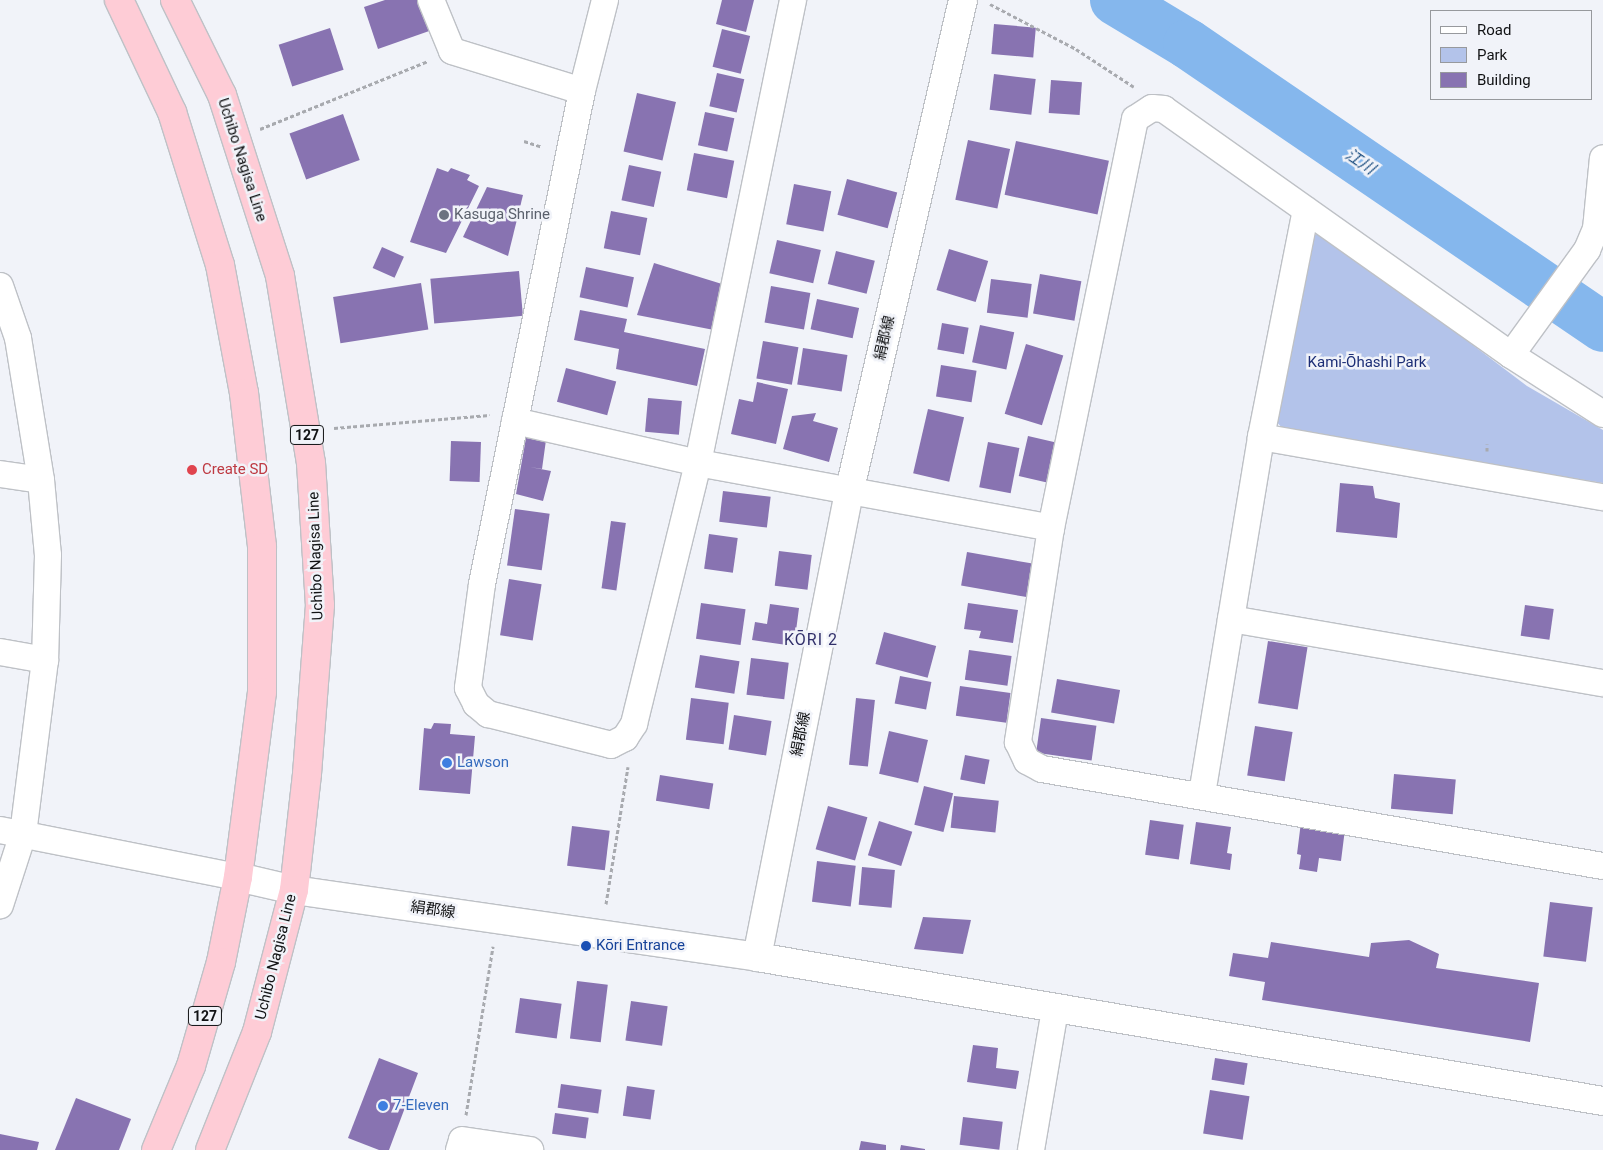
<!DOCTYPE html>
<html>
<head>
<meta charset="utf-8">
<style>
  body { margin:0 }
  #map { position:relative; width:1603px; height:1150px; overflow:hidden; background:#f1f3f9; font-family:Roboto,"Noto Sans JP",sans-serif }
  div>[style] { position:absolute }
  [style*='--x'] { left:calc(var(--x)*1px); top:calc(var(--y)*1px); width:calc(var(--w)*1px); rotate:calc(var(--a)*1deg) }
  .green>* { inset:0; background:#b3c3ea }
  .river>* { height:50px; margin:-25px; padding:0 25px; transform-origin:25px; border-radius:25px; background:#85b7ed }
  .building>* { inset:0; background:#8873b1; transform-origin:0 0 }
  .path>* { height:3px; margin-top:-1.5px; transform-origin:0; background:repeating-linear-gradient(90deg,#a8aaaf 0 4px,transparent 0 6.5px) }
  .roads { filter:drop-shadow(1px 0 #bec1c6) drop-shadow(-1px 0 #bec1c6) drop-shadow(0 1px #bec1c6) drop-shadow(0 -1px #bec1c6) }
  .minor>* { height:26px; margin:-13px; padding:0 13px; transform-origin:13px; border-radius:13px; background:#fff }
  .tertiary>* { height:28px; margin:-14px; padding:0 14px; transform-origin:14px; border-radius:14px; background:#fff }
  .secondary>* { height:28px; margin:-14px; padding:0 14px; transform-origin:14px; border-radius:14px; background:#fff }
  .trunk>* { height:28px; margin:-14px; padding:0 14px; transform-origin:14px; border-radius:14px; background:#feccd6 }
  .dots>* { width:14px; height:14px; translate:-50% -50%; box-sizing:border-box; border:2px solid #f1f3f9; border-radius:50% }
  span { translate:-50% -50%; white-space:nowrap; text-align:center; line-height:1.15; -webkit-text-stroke:5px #f1f3f9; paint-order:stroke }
  .shield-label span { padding:1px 4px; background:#f1f3f9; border:1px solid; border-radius:4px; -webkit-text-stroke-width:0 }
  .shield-label { font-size:14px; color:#111214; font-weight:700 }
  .street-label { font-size:15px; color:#111214 }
  .worship-label { font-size:15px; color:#5b616d }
  .left { translate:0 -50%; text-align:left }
  .park-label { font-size:15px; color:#1c2e76 }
  .health-label { font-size:15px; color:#be3a42 }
  .shop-label { font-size:15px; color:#366cbe }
  .transit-label { font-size:15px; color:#164399 }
  .water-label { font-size:16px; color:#1a4d80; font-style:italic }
  .neighbourhood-label { font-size:16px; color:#312f6a; letter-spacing:1px }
  .legend { position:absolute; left:1430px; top:10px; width:162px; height:90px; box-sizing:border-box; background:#f1f3f9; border:1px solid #97999d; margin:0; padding:6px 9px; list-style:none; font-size:15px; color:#111214 }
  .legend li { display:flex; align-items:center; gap:10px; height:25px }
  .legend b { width:25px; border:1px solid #97999d }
</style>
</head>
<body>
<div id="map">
  <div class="green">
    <i style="clip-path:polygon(1322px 231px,1527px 386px,1603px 430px,1603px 483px,1283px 429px,1275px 420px,1307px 240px)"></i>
  </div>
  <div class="river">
    <i style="--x:1115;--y:0;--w:85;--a:31.1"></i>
    <i style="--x:1188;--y:44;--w:502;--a:34.29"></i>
  </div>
  <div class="building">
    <i style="clip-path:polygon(385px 0,422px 0,432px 30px,378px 49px,364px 7px)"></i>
    <i style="clip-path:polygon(722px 0,754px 0,746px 32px,716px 24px)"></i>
    <i style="left:994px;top:24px;width:42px;height:30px;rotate:5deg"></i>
    <i style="left:330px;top:28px;width:44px;height:54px;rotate:72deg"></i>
    <i style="left:722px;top:29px;width:29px;height:39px;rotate:14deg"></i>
    <i style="left:717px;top:73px;width:28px;height:34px;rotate:13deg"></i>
    <i style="left:994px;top:74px;width:42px;height:36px;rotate:7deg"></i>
    <i style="left:1051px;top:80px;width:31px;height:33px;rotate:4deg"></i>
    <i style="left:637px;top:93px;width:40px;height:60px;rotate:13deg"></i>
    <i style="left:705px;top:112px;width:30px;height:34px;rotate:12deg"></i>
    <i style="left:343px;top:114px;width:49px;height:57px;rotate:70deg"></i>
    <i style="left:968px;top:140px;width:43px;height:61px;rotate:12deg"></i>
    <i style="left:1016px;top:141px;width:95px;height:55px;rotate:12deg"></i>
    <i style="left:694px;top:153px;width:41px;height:38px;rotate:11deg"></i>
    <i style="left:629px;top:165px;width:33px;height:36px;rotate:12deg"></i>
    <i style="clip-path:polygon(437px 168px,448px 172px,451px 168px,470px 175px,467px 180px,479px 186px,446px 253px,410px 242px)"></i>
    <i style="left:847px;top:179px;width:52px;height:37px;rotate:15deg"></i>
    <i style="left:794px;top:184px;width:38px;height:41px;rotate:11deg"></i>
    <i style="clip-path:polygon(487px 187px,523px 195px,508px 256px,463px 237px)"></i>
    <i style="left:611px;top:211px;width:37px;height:38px;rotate:11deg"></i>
    <i style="left:777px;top:240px;width:45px;height:34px;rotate:13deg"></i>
    <i style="left:382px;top:247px;width:24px;height:23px;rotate:24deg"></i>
    <i style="left:949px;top:249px;width:41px;height:43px;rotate:17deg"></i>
    <i style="left:836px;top:251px;width:40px;height:34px;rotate:14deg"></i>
    <i style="clip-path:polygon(654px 263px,722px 284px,714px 330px,637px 315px)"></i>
    <i style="left:586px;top:267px;width:49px;height:31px;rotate:12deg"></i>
    <i style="left:519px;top:271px;width:45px;height:89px;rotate:85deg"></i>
    <i style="left:1040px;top:274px;width:42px;height:40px;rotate:10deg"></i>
    <i style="left:991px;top:279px;width:41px;height:34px;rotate:7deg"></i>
    <i style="left:421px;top:283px;width:47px;height:89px;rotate:81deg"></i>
    <i style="left:771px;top:286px;width:40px;height:37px;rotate:10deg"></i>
    <i style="left:817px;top:299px;width:43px;height:31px;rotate:12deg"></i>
    <i style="clip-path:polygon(580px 310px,627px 319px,624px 332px,705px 349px,697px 386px,616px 369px,619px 349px,574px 340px)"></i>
    <i style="left:942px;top:323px;width:27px;height:27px;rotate:10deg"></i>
    <i style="left:980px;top:325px;width:35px;height:38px;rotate:12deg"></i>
    <i style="left:763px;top:341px;width:36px;height:38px;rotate:10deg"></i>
    <i style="left:1026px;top:344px;width:39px;height:73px;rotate:17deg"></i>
    <i style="left:803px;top:348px;width:45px;height:37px;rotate:9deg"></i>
    <i style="left:941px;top:365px;width:36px;height:32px;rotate:9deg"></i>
    <i style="left:566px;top:368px;width:52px;height:35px;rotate:15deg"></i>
    <i style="clip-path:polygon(757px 382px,788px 389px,776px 444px,731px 434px,739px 399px,753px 402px)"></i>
    <i style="left:648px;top:398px;width:34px;height:34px;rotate:5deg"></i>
    <i style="left:928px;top:409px;width:37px;height:66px;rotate:13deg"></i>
    <i style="clip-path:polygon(816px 413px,813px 421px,838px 428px,829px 462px,783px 449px,792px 416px)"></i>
    <i style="left:1028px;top:436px;width:31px;height:41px;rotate:13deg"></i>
    <i style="clip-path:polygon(526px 438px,546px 440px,542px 469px,530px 467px,551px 471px,543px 501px,516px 494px)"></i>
    <i style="left:451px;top:441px;width:30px;height:40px;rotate:2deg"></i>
    <i style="left:988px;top:442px;width:32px;height:46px;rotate:11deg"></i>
    <i style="clip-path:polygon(1340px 483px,1373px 486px,1375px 498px,1400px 503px,1397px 538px,1336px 532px)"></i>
    <i style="left:723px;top:491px;width:48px;height:31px;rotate:7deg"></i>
    <i style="left:515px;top:509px;width:35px;height:57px;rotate:8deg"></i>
    <i style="left:611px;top:521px;width:15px;height:68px;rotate:8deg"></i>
    <i style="left:709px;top:534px;width:29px;height:35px;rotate:8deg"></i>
    <i style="left:779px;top:551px;width:33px;height:35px;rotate:7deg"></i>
    <i style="left:967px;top:552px;width:68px;height:34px;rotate:10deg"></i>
    <i style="left:509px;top:579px;width:33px;height:57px;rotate:9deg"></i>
    <i style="left:701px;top:603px;width:45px;height:36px;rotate:8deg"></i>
    <i style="clip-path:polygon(968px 603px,1018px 610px,1013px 643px,979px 638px,981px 631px,964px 629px)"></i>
    <i style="clip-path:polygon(770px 604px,799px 608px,794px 646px,752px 640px,755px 622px,767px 624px)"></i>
    <i style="left:1525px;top:605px;width:29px;height:31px;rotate:8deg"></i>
    <i style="left:884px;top:632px;width:54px;height:33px;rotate:15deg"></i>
    <i style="left:1268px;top:641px;width:40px;height:63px;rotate:9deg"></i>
    <i style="left:969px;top:650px;width:43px;height:30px;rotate:8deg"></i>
    <i style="left:700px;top:655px;width:40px;height:33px;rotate:9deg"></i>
    <i style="left:751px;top:658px;width:38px;height:37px;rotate:7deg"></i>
    <i style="left:900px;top:676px;width:32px;height:28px;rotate:11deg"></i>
    <i style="left:1057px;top:679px;width:64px;height:34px;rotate:10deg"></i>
    <i style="left:960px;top:686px;width:51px;height:30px;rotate:8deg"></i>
    <i style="left:691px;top:698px;width:38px;height:42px;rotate:7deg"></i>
    <i style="left:856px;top:698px;width:19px;height:67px;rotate:6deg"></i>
    <i style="left:734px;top:715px;width:38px;height:35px;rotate:9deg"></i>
    <i style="left:1041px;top:718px;width:56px;height:35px;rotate:8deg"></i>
    <i style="clip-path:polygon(434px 723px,451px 724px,450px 734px,475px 736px,470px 794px,419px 790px,424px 728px,431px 729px)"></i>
    <i style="left:1255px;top:726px;width:38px;height:50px;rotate:9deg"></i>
    <i style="left:889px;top:731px;width:40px;height:44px;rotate:13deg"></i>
    <i style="left:965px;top:755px;width:25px;height:25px;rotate:11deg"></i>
    <i style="left:1394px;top:774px;width:62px;height:35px;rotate:5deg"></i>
    <i style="left:660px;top:775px;width:54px;height:26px;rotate:9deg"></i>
    <i style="left:924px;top:786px;width:30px;height:40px;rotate:14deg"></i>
    <i style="left:954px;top:796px;width:45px;height:32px;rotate:6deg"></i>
    <i style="left:828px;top:806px;width:41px;height:45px;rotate:16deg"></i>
    <i style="left:1150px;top:820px;width:34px;height:35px;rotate:8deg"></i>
    <i style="left:879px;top:821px;width:35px;height:36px;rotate:18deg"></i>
    <i style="clip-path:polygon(1196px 822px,1231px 827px,1227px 853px,1232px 854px,1230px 870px,1190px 864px)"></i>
    <i style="clip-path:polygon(1301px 822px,1345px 829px,1341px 861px,1319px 858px,1317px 872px,1299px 869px,1301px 855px,1297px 854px)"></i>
    <i style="left:572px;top:826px;width:38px;height:40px;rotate:7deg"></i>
    <i style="left:817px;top:861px;width:39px;height:41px;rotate:7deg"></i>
    <i style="left:862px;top:867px;width:33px;height:38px;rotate:5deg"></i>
    <i style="left:1550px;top:902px;width:43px;height:55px;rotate:7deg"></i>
    <i style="clip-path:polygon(923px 917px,971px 920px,963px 954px,914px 949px)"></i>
    <i style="clip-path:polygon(1409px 940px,1439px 954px,1436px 968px,1539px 983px,1530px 1042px,1262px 1000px,1265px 982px,1229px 976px,1233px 953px,1268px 958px,1271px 942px,1369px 957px,1371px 943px)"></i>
    <i style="left:577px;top:981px;width:31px;height:58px;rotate:7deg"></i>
    <i style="left:520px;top:998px;width:42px;height:35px;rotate:8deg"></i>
    <i style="left:631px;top:1001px;width:37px;height:40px;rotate:8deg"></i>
    <i style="clip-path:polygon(973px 1045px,998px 1048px,996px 1068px,1019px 1071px,1016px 1089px,967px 1082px)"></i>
    <i style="clip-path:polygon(379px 1058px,418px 1073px,389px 1150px,379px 1150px,348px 1138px)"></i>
    <i style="left:1215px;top:1058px;width:33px;height:22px;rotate:9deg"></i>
    <i style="left:561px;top:1084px;width:41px;height:24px;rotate:8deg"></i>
    <i style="left:627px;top:1086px;width:28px;height:30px;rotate:8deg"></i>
    <i style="left:1210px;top:1090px;width:40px;height:44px;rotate:9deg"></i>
    <i style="clip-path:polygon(76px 1098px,131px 1119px,119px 1150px,55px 1150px)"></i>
    <i style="left:555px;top:1113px;width:34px;height:21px;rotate:8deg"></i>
    <i style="left:963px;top:1117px;width:40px;height:28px;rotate:7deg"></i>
    <i style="clip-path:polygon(0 1134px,39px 1142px,37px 1150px,0 1150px)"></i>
    <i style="clip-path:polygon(861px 1141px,886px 1145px,886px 1150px,859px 1150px)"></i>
    <i style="clip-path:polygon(901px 1145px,925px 1149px,925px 1150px,900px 1150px)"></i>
  </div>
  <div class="path">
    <i style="--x:990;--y:4;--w:97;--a:27.6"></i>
    <i style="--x:1076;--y:49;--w:69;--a:33.2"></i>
    <i style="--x:260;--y:129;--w:181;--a:-22"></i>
    <i style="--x:524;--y:141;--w:19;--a:18"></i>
    <i style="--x:334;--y:428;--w:156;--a:-4.8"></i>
    <i style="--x:1487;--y:451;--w:7;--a:-90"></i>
    <i style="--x:606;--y:904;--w:139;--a:-80.9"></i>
    <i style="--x:466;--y:1115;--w:171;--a:-80.9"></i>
  </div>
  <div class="roads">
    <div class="minor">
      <i style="--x:431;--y:0;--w:55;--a:67.6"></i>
      <i style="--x:452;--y:51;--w:136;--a:17.1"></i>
      <i style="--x:605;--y:0;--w:94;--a:104.2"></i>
      <i style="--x:582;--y:91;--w:503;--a:101.47"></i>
      <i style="--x:482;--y:584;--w:105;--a:97.7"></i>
      <i style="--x:468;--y:688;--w:18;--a:63"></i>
      <i style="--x:476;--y:704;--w:16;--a:40"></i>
      <i style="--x:488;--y:714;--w:127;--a:14.1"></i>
      <i style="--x:611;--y:745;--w:16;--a:-27"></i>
      <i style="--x:625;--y:738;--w:17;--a:-57"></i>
      <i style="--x:634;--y:724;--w:269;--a:-76.2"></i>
      <i style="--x:698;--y:463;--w:473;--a:-78.4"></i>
      <i style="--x:0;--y:286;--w:55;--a:70.9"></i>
      <i style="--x:18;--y:338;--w:144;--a:80.8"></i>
      <i style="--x:41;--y:480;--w:75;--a:84.7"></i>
      <i style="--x:48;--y:555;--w:105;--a:91.6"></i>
      <i style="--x:45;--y:660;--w:175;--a:97.2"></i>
      <i style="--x:23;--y:834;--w:75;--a:107.9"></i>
      <i style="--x:1511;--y:355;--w:130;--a:-54.1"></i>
      <i style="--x:1587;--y:250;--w:23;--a:-67"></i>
      <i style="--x:1596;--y:229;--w:71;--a:-84.4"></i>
      <i style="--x:1603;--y:414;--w:109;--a:-147.3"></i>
      <i style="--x:1511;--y:355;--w:425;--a:-144.7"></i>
      <i style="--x:1164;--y:109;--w:12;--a:-175"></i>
      <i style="--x:1152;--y:108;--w:20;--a:147"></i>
      <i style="--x:1135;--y:119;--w:418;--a:101.6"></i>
      <i style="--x:1051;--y:528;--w:217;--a:98.8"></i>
      <i style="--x:1018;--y:742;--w:21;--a:65"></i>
      <i style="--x:1027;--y:761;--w:17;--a:28"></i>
      <i style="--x:1042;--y:769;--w:569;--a:9.81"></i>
      <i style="--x:515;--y:421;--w:188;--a:12.9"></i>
      <i style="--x:698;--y:463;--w:359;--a:10.4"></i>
      <i style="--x:1261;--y:437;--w:347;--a:10"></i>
      <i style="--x:0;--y:474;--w:41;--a:8.3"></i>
      <i style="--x:1231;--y:619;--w:377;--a:9.8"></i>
      <i style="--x:0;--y:652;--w:46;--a:10.1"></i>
      <i style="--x:1202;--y:794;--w:362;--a:-80.6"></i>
      <i style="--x:1261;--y:437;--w:231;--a:-78.8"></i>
      <i style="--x:0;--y:830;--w:243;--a:11.2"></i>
      <i style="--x:459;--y:1150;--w:10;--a:-73"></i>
      <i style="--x:462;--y:1140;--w:69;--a:8.4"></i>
      <i style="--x:1031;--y:1150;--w:143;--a:-80.3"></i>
    </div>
    <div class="tertiary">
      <i style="--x:757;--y:957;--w:858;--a:9.66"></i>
    </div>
    <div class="secondary">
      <i style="--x:238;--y:877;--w:57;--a:13.1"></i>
      <i style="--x:294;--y:890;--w:468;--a:8.2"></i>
      <i style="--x:757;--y:957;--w:473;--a:-78.8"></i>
      <i style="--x:849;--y:493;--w:506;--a:-76.98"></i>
    </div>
    <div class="trunk">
      <i style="--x:119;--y:0;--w:124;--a:64.7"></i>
      <i style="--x:172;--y:112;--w:160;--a:72.6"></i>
      <i style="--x:220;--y:265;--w:130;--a:79.4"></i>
      <i style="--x:244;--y:393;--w:155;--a:83.3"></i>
      <i style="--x:262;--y:547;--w:145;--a:90"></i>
      <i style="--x:262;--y:692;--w:187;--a:97.4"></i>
      <i style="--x:238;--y:877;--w:87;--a:101.3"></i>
      <i style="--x:221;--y:962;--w:108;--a:106.1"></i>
      <i style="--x:191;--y:1066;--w:91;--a:112.6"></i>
      <i style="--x:175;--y:0;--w:106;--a:63.7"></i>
      <i style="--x:222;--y:95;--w:190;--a:72.2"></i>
      <i style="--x:280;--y:276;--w:190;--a:80.6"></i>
      <i style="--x:311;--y:463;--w:142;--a:86.4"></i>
      <i style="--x:320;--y:605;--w:169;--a:94.4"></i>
      <i style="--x:307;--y:774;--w:117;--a:96.4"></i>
      <i style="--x:294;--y:890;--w:147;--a:104.6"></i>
      <i style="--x:257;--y:1032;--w:127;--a:111.7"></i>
    </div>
  </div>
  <div class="dots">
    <i style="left:444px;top:215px;background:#6b7280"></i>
    <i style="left:192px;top:470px;background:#e0444e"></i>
    <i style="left:447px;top:763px;background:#3f7fe0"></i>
    <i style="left:586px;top:946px;background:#1a4fb4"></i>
    <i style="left:383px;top:1106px;background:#3f7fe0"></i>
  </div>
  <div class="shield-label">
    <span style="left:307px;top:435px">127</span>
    <span style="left:205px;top:1016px">127</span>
  </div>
  <div class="street-label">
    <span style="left:242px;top:160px;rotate:72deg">Uchibo Nagisa Line</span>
    <span style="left:885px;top:338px;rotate:-77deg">絹郡線</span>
    <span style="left:316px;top:556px;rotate:-92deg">Uchibo Nagisa Line</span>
    <span style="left:801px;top:734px;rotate:-79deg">絹郡線</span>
    <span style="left:433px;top:910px;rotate:8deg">絹郡線</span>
    <span style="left:276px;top:957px;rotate:-76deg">Uchibo Nagisa Line</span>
  </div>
  <div class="worship-label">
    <span class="left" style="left:454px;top:215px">Kasuga Shrine</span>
  </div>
  <div class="park-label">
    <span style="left:1367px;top:363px">Kami-Ōhashi Park</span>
  </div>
  <div class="health-label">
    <span class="left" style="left:202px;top:470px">Create SD</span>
  </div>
  <div class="shop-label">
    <span class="left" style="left:457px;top:763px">Lawson</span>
    <span class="left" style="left:393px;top:1106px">7-Eleven</span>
  </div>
  <div class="transit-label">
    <span class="left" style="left:596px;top:946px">Kōri Entrance</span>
  </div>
  <div class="water-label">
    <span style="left:1360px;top:162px;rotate:34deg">江川</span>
  </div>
  <div class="neighbourhood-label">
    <span style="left:811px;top:640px">KŌRI 2</span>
  </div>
  <ul class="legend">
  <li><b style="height:6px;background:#fff"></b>Road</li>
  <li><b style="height:14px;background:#b3c3ea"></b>Park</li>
  <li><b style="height:14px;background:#8873b1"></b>Building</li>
  </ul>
</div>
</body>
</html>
